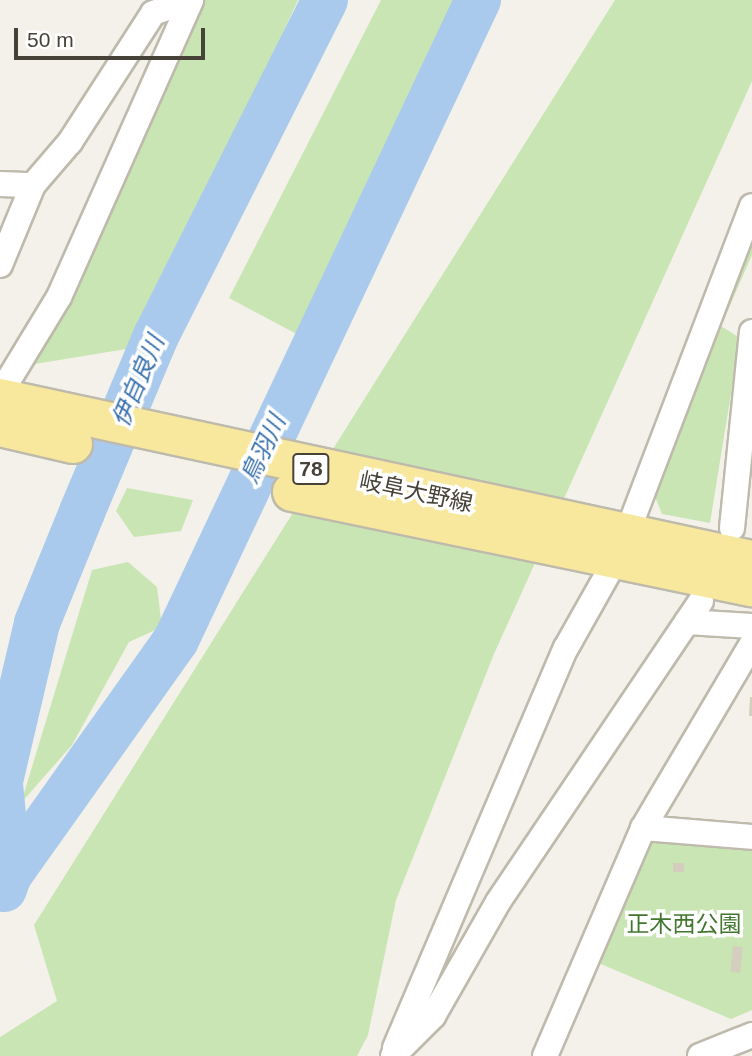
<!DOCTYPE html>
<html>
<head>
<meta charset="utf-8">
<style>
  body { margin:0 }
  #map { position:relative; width:752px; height:1056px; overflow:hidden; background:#f3f1e9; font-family:Arial,"Noto Sans JP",sans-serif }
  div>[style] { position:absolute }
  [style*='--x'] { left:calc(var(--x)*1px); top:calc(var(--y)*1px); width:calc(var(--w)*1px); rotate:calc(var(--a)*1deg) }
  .green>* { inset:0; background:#cae5b4 }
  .river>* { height:46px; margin:-23px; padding:0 23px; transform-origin:23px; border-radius:23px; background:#a9caec }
  .building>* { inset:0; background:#d4cebf; transform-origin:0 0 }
  .roads { filter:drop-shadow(2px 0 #bebaac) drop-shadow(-2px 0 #bebaac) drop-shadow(0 2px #bebaac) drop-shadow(0 -2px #bebaac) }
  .street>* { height:24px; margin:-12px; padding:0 12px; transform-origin:12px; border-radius:12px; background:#fff }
  .primary>* { height:38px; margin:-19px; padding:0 19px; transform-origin:19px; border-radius:19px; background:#f8e89d }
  span { translate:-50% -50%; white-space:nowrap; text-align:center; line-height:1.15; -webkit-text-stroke:7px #fff; paint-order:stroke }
  .shield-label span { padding:2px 5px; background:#fff; border:2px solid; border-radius:5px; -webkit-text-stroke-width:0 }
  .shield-label { font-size:21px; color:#474238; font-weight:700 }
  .street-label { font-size:23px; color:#474238 }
  .park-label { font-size:23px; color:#42762e }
  .water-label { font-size:24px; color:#376fad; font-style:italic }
  .scale { position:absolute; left:14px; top:28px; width:191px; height:32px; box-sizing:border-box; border:4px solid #474238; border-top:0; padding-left:9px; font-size:21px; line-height:24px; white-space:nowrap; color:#474238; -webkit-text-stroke:5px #fff; paint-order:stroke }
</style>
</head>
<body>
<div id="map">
  <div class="green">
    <i style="clip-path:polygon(202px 0,298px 0,138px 347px,29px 365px)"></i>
    <i style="clip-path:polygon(381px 0,487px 0,306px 339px,229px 298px)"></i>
    <i style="clip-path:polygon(615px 0,752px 0,752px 81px,494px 654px,396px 900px,368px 1035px,357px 1056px,0 1056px,0 1037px,57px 1001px,34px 925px)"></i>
    <i style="clip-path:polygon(752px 211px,752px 255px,721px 326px,740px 338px,710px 523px,662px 514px,654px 494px)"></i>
    <i style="clip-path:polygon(127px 488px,193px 500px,181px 531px,134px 537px,116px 511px)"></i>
    <i style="clip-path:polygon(128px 562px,157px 587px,162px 627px,129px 642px,72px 745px,21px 803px,92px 570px)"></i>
    <i style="clip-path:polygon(650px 842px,752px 850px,752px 1010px,731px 1019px,596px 962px)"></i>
  </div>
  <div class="river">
    <i style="--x:0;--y:781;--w:162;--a:-76.8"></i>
    <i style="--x:37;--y:623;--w:120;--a:-67.9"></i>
    <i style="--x:82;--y:512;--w:191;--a:-67.2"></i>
    <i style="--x:156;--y:336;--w:376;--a:-63.3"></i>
    <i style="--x:0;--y:784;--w:91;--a:84.4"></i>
    <i style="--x:9;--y:875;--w:15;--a:110"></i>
    <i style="--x:9;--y:875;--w:288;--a:-54.6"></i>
    <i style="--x:176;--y:640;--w:708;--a:-64.74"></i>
  </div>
  <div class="building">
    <i style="clip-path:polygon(750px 697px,752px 697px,752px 716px,749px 716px)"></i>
    <i style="left:673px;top:863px;width:11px;height:9px"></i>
    <i style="left:733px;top:946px;width:10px;height:26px;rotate:6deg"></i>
  </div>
  <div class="roads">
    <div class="street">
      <i style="--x:0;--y:184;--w:33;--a:2"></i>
      <i style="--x:33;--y:185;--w:57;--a:-49.3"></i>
      <i style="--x:70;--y:142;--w:153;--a:-57.2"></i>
      <i style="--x:153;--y:13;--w:40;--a:-18.9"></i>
      <i style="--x:0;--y:265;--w:87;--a:-67.6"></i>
      <i style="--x:0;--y:394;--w:114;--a:-58.7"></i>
      <i style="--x:59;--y:297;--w:325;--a:-66"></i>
      <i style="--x:732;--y:528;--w:197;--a:-84.2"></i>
      <i style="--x:626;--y:536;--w:353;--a:-69.1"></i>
      <i style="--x:687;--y:622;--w:65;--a:3.5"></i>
      <i style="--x:643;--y:828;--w:109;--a:4.7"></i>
      <i style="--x:395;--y:1048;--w:435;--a:-66.9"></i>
      <i style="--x:566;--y:648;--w:100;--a:-60.6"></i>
      <i style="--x:393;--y:1056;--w:57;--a:-45"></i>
      <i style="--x:433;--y:1016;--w:131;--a:-60.3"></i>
      <i style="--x:498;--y:902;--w:363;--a:-56"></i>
      <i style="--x:545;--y:1056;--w:248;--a:-66.7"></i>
      <i style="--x:643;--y:828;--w:214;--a:-59.4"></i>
      <i style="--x:700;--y:1056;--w:56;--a:-22"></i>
    </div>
    <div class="primary">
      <i style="--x:0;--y:398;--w:769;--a:12.16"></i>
      <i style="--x:0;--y:427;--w:75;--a:13.1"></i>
      <i style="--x:292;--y:492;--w:470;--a:11.7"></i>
    </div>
  </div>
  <div class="shield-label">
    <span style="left:311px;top:469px">78</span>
  </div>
  <div class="street-label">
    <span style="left:416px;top:492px;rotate:12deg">岐阜大野線</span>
  </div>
  <div class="park-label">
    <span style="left:684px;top:924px">正木西公園</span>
  </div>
  <div class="water-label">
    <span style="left:138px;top:381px;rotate:-67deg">伊自良川</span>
    <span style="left:263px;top:449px;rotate:-65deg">鳥羽川</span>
  </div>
  <div class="scale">50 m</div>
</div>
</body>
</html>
